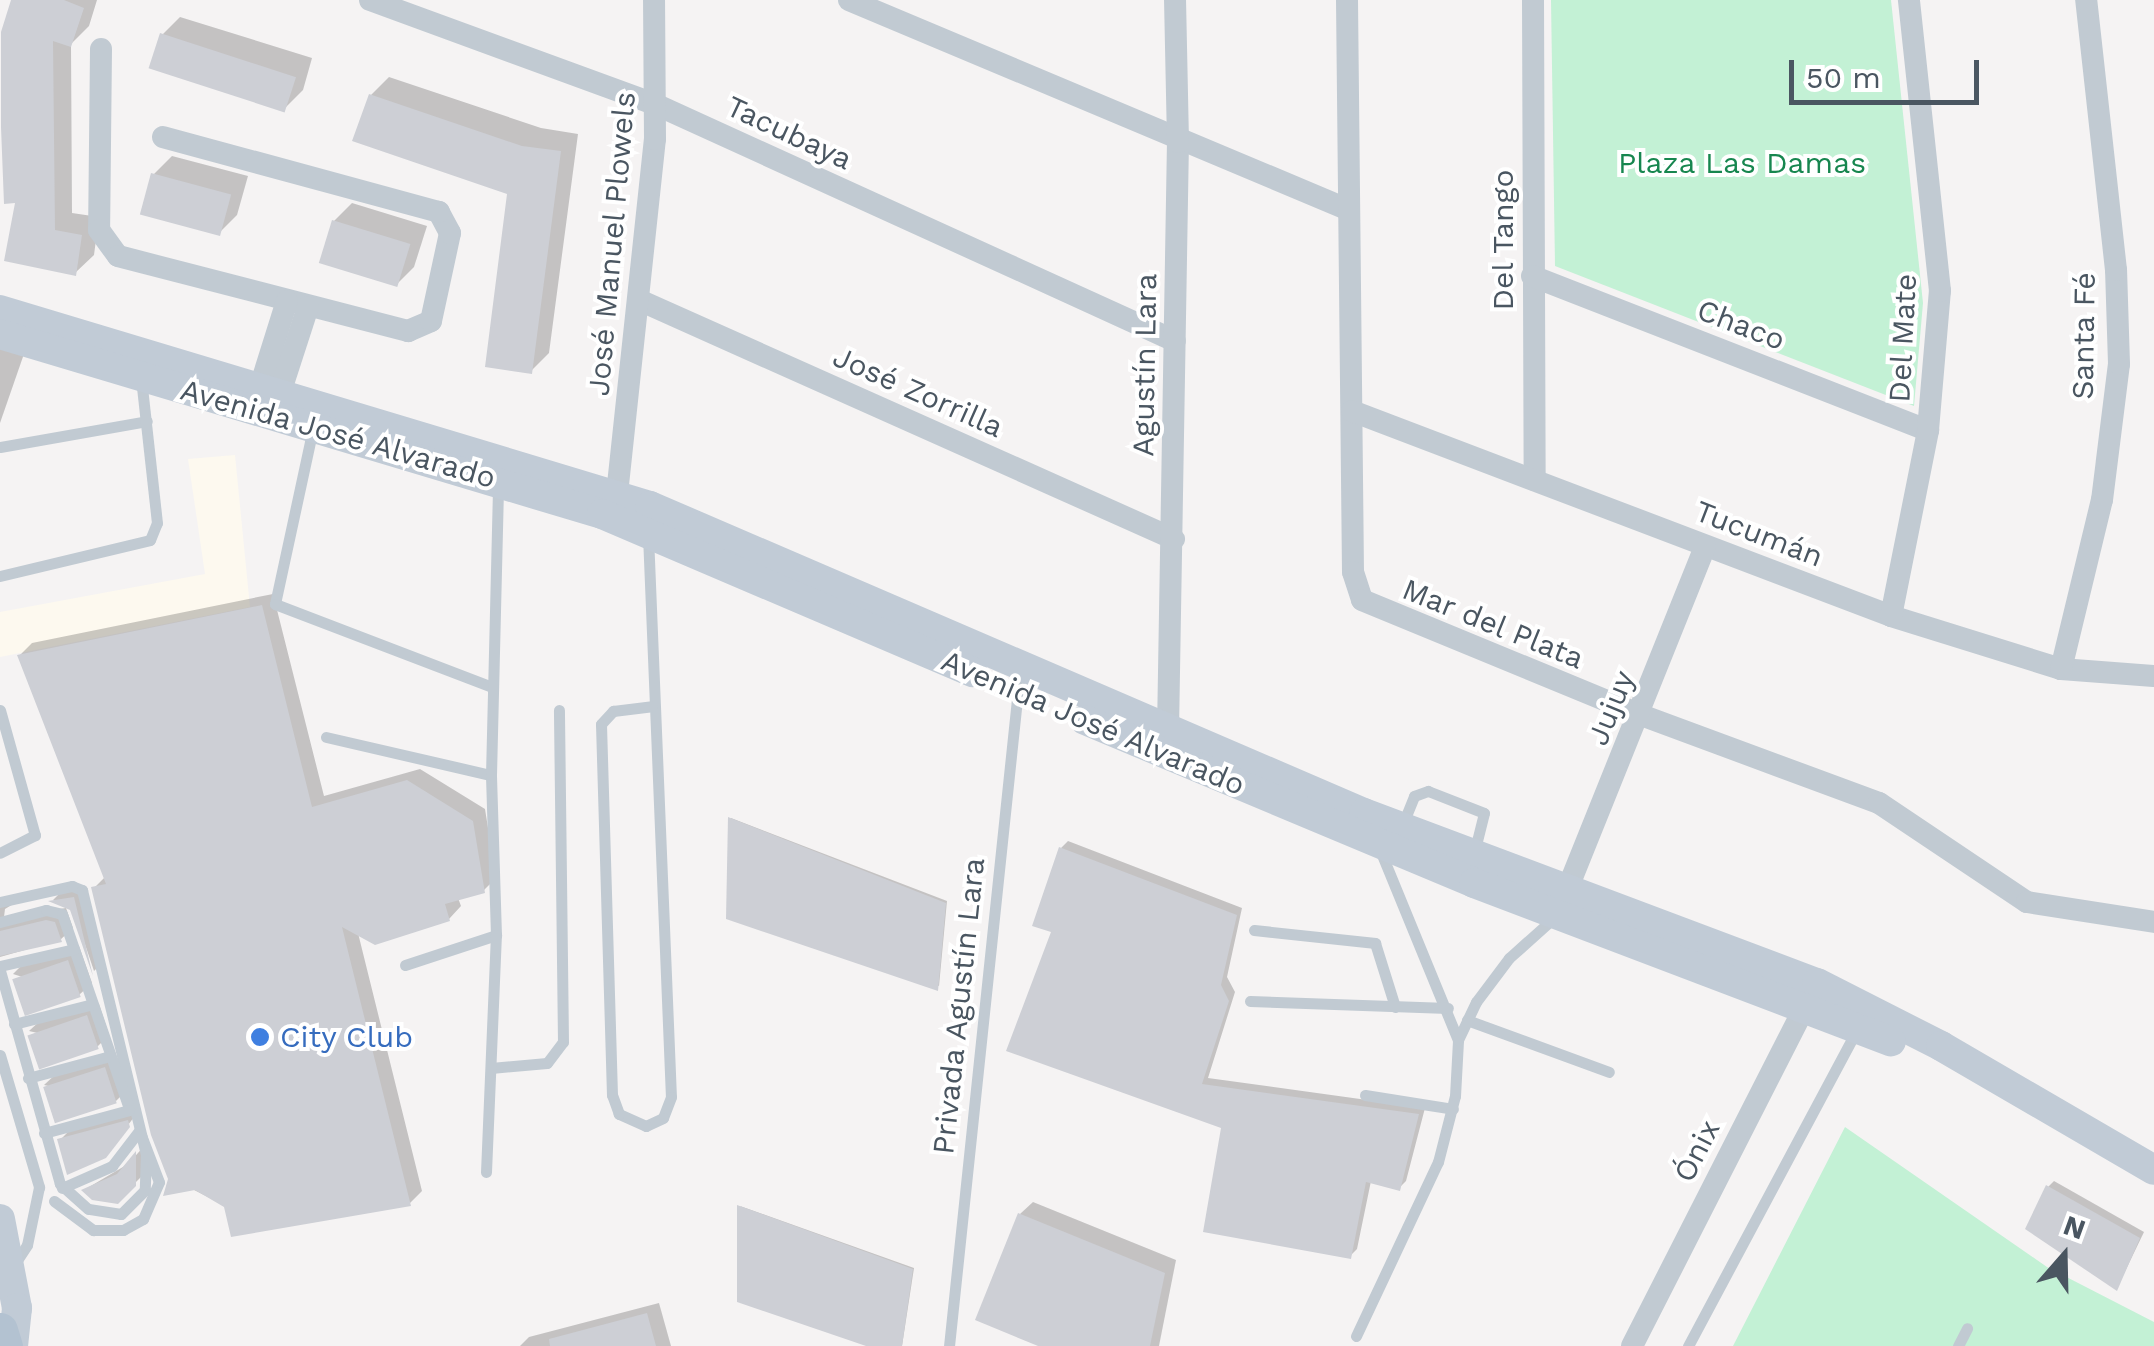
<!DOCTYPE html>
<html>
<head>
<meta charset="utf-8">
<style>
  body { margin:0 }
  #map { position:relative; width:2154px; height:1346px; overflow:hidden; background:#f5f3f3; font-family:"Work Sans",sans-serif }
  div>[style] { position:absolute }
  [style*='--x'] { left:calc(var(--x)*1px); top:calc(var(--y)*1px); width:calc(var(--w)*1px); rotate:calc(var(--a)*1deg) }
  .commercial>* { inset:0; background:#fdf9ef }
  .green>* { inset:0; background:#c3f1d5 }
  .shadow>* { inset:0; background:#0003 }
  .building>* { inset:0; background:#cdcfd5; transform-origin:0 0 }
  .lane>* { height:11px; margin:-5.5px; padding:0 5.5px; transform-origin:5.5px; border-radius:5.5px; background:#c1cad2 }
  .street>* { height:22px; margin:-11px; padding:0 11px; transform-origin:11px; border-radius:11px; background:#c1cad2 }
  .secondary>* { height:30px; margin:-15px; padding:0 15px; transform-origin:15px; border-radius:15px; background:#c1cbd6 }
  .primary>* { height:35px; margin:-17.5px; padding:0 17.5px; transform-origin:17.5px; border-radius:17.5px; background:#b3c2d1 }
  .lane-bridge>* { height:11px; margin:-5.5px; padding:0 5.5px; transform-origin:5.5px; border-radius:5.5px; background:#c1cad2 }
  .dots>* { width:28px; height:28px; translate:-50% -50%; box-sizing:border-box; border:5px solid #fff; border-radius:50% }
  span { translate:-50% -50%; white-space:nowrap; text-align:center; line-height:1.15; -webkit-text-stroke:8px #fff; paint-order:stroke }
  .street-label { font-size:30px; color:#4a5661 }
  .park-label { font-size:30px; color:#17864f }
  .shop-label { font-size:30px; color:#366cbe }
  .left { translate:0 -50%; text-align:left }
  .north { position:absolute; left:2014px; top:1206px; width:100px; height:100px; -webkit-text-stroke:8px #fff; paint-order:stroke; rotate:20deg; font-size:28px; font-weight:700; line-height:40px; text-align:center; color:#4a5661 }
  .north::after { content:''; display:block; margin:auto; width:35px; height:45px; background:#4a5661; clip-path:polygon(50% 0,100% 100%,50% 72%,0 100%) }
  .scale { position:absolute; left:1789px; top:60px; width:190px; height:45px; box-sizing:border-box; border:5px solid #4a5661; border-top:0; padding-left:12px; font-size:30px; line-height:35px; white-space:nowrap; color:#4a5661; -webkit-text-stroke:8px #fff; paint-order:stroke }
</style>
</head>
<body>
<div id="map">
  <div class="commercial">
    <i style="clip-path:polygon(235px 455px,250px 607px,0 657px,0 612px,205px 574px,188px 459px)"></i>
  </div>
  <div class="green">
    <i style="clip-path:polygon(1551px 0,1891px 0,1923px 303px,1914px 406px,1555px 266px)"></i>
    <i style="clip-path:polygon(1845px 1127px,2047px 1267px,2154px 1322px,2154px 1346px,1733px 1346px)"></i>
  </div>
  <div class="shadow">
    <i style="clip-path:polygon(14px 0,97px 0,89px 26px,71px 44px,72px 213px,99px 217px,94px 255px,75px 273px,18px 201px)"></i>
    <i style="clip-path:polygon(180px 17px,312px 58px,303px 90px,285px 108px,162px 35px)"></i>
    <i style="clip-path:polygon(389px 77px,541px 128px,578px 134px,549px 353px,531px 371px,510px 193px,371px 95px)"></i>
    <i style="clip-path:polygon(172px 156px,248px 176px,237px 215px,219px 233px,154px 174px)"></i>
    <i style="clip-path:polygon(352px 203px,427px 226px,414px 267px,396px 285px,334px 221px)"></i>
    <i style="clip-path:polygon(0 343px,25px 351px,0 423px)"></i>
    <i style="clip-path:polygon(273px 594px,324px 796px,420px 769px,485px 809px,496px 878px,484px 890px,458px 898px,461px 906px,449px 919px,358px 933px,422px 1191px,410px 1203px,226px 1206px,170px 1178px,94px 888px,106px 876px,20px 655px,32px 643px)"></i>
    <i style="clip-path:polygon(731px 818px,947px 901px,939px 986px,728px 917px)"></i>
    <i style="clip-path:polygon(1068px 841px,1242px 908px,1227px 977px,1235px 992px,1208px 1078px,1425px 1108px,1406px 1181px,1399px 1188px,1371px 1181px,1357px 1249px,1350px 1256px,1224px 1126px,1054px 930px,1061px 848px)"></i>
    <i style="clip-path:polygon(86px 886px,104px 961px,94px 971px,73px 909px,53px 900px,63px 890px)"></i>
    <i style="clip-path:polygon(25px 897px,5px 909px,4px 917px,66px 908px,73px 928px,60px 940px,0 957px,0 901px)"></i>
    <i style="clip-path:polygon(80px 949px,92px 983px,79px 995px,13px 974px,25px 962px)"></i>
    <i style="clip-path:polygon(99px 1004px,109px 1035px,97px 1047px,29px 1031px,42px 1019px)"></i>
    <i style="clip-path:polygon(117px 1056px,128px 1089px,116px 1101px,44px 1085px,57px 1073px)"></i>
    <i style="clip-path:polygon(140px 1109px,105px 1156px,60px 1140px,72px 1128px)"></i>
    <i style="clip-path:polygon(147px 1143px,147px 1171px,117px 1201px,84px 1190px,128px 1164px)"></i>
    <i style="clip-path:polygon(2054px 1181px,2144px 1232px,2117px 1288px,2048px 1187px)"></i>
    <i style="clip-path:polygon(1033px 1202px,1176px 1260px,1159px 1346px,1044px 1346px,1020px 1214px)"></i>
    <i style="clip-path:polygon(740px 1206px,914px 1268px,902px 1346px,874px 1346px)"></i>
    <i style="clip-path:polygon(659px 1303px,671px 1346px,520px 1346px,529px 1337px)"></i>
  </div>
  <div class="building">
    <i style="clip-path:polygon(11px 0,64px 0,84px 8px,71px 47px,53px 41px,55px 230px,82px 235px,76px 276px,4px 261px,15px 203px,4px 204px,1px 127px,1px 32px)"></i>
    <i style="left:160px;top:33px;width:143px;height:37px;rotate:18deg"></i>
    <i style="clip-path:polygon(369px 94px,522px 146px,561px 151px,532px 374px,485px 367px,507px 194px,352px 141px)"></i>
    <i style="left:151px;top:173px;width:83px;height:43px;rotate:15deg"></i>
    <i style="left:332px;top:220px;width:82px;height:45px;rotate:17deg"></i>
    <i style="clip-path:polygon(262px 605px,312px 807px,407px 780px,473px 821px,485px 893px,445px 904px,450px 921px,375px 945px,342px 927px,411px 1206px,231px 1237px,224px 1207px,195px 1190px,163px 1196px,168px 1179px,151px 1135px,91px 887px,106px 884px,17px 655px)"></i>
    <i style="clip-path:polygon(728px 817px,946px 903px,938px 991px,726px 919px)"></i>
    <i style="clip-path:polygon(1059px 847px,1237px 915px,1221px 985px,1229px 1001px,1202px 1084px,1419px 1114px,1400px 1191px,1366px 1182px,1351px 1259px,1203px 1232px,1221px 1128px,1006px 1051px,1051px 932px,1032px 926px)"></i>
    <i style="clip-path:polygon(74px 897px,93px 976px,70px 910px,48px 901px)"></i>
    <i style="clip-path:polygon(46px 920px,55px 922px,62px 942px,0 956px,0 931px)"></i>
    <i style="left:68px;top:960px;width:39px;height:59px;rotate:71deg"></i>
    <i style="left:87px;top:1015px;width:36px;height:63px;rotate:71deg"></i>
    <i style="left:105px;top:1067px;width:38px;height:65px;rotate:72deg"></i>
    <i style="clip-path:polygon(128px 1120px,130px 1127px,106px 1158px,67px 1175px,57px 1139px)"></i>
    <i style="clip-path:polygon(136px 1151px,136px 1186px,118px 1204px,92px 1200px,81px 1190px,117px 1174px)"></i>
    <i style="clip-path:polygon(2046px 1185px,2140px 1238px,2117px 1291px,2025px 1229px)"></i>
    <i style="clip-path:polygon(737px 1205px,913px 1269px,902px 1346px,866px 1346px,737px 1302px)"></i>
    <i style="clip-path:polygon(1018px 1213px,1165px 1273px,1150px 1346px,1038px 1346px,975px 1320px)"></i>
    <i style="clip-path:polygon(647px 1313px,656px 1346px,550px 1346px,549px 1339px)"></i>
  </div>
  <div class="lane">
    <i style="--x:313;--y:428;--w:180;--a:102.2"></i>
    <i style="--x:275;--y:604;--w:232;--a:20.9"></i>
    <i style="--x:0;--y:447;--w:149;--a:-10"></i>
    <i style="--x:648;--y:535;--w:562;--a:87.66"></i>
    <i style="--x:671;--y:1097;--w:22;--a:111"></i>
    <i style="--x:663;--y:1118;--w:19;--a:155"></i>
    <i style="--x:646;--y:1126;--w:30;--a:-156"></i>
    <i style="--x:619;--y:1114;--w:20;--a:-110"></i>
    <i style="--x:612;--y:1095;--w:371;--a:-91.7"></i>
    <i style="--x:601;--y:724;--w:18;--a:-47"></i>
    <i style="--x:613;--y:711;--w:39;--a:-7"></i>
    <i style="--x:0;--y:576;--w:154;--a:-13.5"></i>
    <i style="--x:150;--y:540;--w:18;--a:-68"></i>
    <i style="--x:157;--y:523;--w:147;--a:-96.3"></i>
    <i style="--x:0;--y:710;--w:130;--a:74.4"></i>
    <i style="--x:35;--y:835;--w:39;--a:153"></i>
    <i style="--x:326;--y:737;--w:169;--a:13"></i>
    <i style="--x:1402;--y:826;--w:32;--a:-68"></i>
    <i style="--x:1414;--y:796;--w:15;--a:-20"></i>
    <i style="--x:1428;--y:791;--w:60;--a:21.4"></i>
    <i style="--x:1484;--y:813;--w:41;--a:104"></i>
    <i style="--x:1380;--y:850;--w:205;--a:67.7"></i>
    <i style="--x:0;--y:902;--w:74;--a:-12.5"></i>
    <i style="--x:72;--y:886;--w:11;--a:22"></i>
    <i style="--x:82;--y:890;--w:272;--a:76.4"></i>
    <i style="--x:146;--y:1154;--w:36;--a:92"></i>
    <i style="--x:145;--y:1190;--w:34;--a:135"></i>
    <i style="--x:121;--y:1214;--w:33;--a:-171"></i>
    <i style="--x:88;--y:1209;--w:38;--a:-138"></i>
    <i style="--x:60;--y:1184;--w:221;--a:-105.7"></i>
    <i style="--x:0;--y:922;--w:48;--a:-14.6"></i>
    <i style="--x:46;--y:910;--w:16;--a:14"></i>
    <i style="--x:62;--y:914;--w:206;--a:71"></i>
    <i style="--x:1254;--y:930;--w:122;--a:6.1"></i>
    <i style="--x:1375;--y:943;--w:67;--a:72.6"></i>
    <i style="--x:405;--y:965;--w:96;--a:-18.2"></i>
    <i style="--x:496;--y:935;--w:160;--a:-91.8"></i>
    <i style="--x:491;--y:775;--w:289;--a:-88.6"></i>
    <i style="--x:0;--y:966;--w:76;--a:-12.9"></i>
    <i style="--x:1250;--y:1001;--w:198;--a:2"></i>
    <i style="--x:1467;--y:1020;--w:151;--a:20.1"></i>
    <i style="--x:14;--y:1024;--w:81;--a:-14.2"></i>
    <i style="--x:0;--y:1055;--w:138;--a:73.5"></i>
    <i style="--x:39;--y:1187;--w:59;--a:101.7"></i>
    <i style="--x:27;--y:1245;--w:24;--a:123"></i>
    <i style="--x:491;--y:1068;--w:56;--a:-5.1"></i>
    <i style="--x:547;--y:1063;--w:26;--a:-53"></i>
    <i style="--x:563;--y:1042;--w:332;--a:-90.7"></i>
    <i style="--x:28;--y:1078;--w:85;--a:-15"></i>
    <i style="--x:1365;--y:1095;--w:89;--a:9"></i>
    <i style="--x:44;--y:1133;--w:88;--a:-15.1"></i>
    <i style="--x:486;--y:1172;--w:237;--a:-87.6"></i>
    <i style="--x:62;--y:1188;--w:55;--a:-23.7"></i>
    <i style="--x:112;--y:1166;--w:44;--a:-52.4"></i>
    <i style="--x:1356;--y:1336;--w:192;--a:-64.8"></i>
    <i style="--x:1438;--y:1162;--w:68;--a:-75.6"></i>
    <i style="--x:1455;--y:1096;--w:56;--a:-86.9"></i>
    <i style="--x:1458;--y:1040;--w:42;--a:-64.7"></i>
    <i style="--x:1476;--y:1002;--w:55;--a:-53.1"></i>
    <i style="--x:1509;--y:958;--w:63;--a:-41.8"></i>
    <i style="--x:949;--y:1346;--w:679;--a:-84"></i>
    <i style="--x:1688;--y:1346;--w:361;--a:-61.9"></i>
    <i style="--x:1958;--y:1346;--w:20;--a:-63"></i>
  </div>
  <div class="street">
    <i style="--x:370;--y:0;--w:306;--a:20.1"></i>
    <i style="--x:657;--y:105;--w:569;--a:24.49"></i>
    <i style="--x:849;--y:0;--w:542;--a:22.78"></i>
    <i style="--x:1347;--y:0;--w:572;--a:89.4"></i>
    <i style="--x:1353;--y:572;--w:29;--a:72"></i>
    <i style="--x:1362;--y:600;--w:302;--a:22.4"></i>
    <i style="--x:1641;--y:715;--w:254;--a:20.3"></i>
    <i style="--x:1879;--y:803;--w:178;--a:33.8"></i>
    <i style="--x:2027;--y:902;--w:129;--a:8.9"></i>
    <i style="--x:1533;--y:0;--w:480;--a:89.8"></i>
    <i style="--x:101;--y:49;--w:181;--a:90.6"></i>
    <i style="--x:99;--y:230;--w:32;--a:54"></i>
    <i style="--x:118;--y:256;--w:300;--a:14.5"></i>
    <i style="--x:408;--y:331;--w:25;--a:-23"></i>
    <i style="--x:431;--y:321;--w:90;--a:-77.8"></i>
    <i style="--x:450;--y:233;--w:24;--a:-118"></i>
    <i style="--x:439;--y:212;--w:286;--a:-164.8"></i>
    <i style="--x:1532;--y:276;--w:425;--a:21.3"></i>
    <i style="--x:639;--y:300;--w:586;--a:24.07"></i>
    <i style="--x:260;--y:387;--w:90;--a:-72.6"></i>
    <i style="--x:280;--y:393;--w:90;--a:-72"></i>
    <i style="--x:1352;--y:411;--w:577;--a:20.82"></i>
    <i style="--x:1891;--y:616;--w:178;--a:17.3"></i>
    <i style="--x:2061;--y:669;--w:93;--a:4.3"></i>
    <i style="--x:617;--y:494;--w:357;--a:-83.9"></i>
    <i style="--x:655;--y:139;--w:139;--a:-90.4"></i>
    <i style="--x:1891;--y:616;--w:190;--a:-78.7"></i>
    <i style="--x:1928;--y:430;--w:140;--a:-85.1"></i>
    <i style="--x:1940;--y:291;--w:293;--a:-96.1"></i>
    <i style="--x:2061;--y:669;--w:174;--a:-76.4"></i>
    <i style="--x:2102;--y:500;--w:137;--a:-82.9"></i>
    <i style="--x:2119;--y:364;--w:94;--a:-91.8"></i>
    <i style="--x:2116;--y:270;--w:272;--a:-96.3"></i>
    <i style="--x:1168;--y:731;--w:589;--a:-89.03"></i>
    <i style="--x:1178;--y:142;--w:142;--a:-91.2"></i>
    <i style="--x:1563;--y:900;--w:381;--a:-68.1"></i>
    <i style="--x:1632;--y:1346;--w:394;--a:-63"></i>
  </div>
  <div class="secondary">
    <i style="--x:0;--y:310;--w:679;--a:16.78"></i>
    <i style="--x:650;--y:506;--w:777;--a:23.27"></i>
    <i style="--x:1364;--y:813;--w:484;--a:20.6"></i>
    <i style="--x:1817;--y:983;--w:139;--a:26.9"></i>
    <i style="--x:1941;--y:1046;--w:246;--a:30.2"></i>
    <i style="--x:0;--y:334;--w:628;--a:16.65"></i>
    <i style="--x:602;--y:514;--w:403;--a:23.1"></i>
    <i style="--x:1085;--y:720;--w:422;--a:22.7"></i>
    <i style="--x:1474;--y:883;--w:446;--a:20.8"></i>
    <i style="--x:0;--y:1219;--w:91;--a:79.2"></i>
    <i style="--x:17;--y:1308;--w:38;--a:96"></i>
  </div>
  <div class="primary">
    <i style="--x:0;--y:1330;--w:17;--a:73"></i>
  </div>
  <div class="lane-bridge">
    <i style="--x:54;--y:1201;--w:49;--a:36.6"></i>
    <i style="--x:93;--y:1230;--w:30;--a:0"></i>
    <i style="--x:123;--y:1230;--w:23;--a:-29"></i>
    <i style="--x:143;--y:1219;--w:40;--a:-66.6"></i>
    <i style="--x:159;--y:1182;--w:50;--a:-111"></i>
  </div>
  <div class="dots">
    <i style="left:260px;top:1037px;background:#3f7fe0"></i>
  </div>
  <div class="street-label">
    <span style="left:789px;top:133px;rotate:25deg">Tacubaya</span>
    <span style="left:1503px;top:240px;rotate:-90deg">Del Tango</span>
    <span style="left:612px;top:244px;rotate:-85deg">José Manuel Plowels</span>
    <span style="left:1741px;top:325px;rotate:21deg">Chaco</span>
    <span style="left:2084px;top:336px;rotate:-89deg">Santa Fé</span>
    <span style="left:1903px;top:338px;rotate:-87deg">Del Mate</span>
    <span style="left:1145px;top:365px;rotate:-89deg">Agustín Lara</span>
    <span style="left:918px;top:392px;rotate:24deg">José Zorrilla</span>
    <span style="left:338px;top:434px;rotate:16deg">Avenida José Alvarado</span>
    <span style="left:1759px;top:534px;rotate:21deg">Tucumán</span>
    <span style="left:1493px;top:624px;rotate:22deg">Mar del Plata</span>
    <span style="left:1611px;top:708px;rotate:-68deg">Jujuy</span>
    <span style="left:1093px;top:723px;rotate:23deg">Avenida José Alvarado</span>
    <span style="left:959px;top:1006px;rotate:-84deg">Privada Agustín Lara</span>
    <span style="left:1697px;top:1151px;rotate:-63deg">Ónix</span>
  </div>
  <div class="park-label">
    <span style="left:1742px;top:163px">Plaza Las Damas</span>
  </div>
  <div class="shop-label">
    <span class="left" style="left:280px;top:1037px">City Club</span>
  </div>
  <div class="north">N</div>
  <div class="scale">50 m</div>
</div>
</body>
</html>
